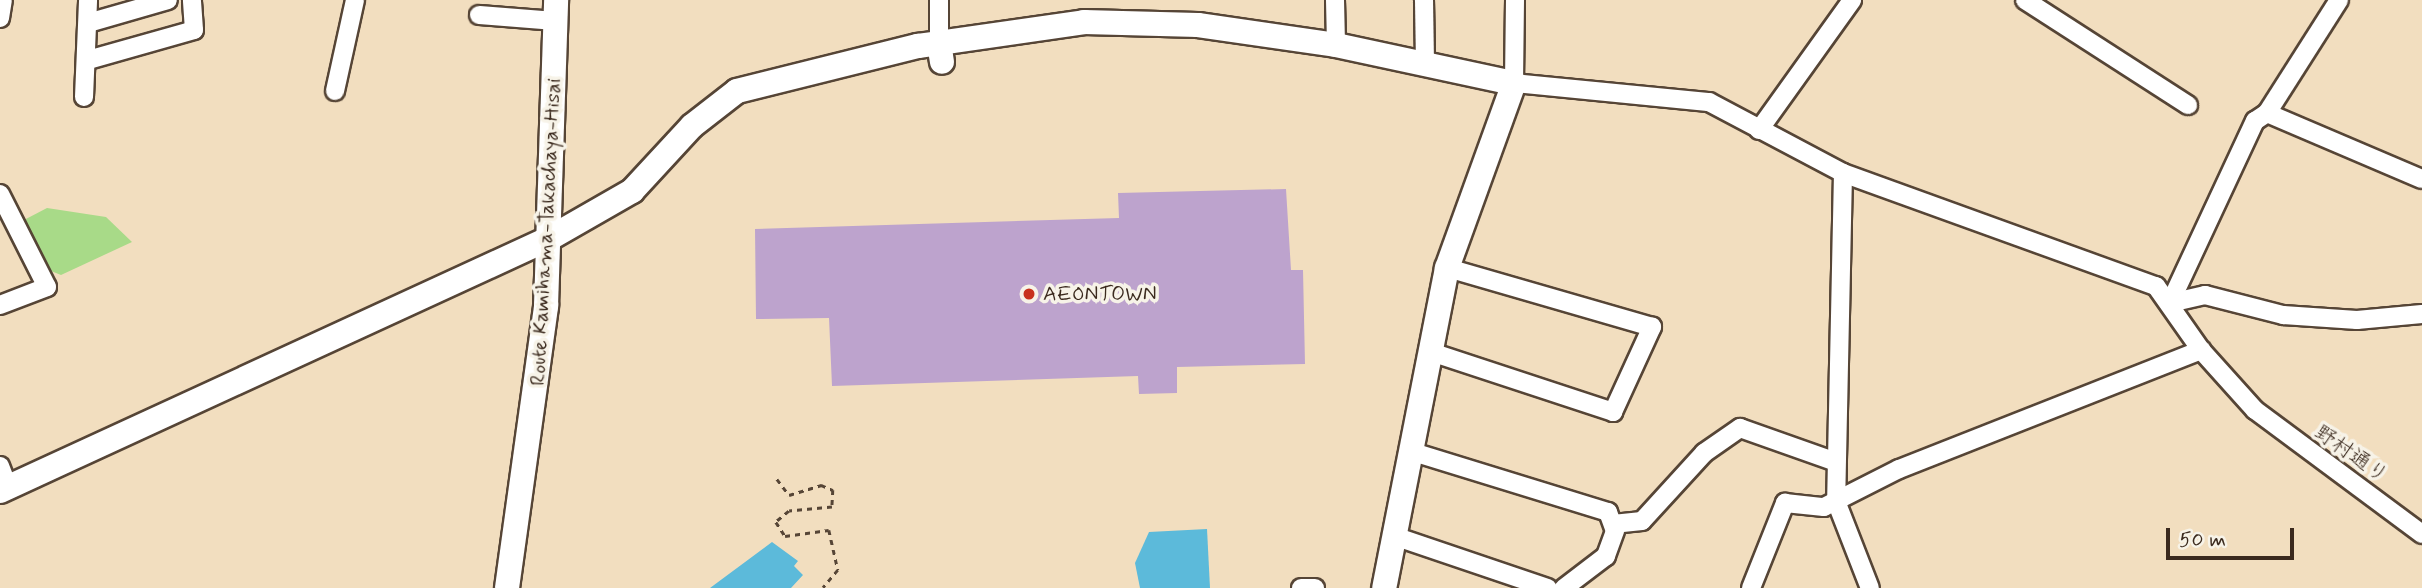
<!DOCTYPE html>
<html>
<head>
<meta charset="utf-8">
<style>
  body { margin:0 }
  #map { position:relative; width:2422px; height:588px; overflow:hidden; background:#f2debf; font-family:Mynerve,"Klee One",sans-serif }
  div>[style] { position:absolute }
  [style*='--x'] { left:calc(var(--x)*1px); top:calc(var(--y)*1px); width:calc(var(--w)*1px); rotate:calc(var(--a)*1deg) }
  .green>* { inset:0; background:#a8da88 }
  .water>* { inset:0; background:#5cbada }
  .building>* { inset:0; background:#bda3cd }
  .path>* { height:2.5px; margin-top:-1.25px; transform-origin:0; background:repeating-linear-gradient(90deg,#564536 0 5px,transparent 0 10px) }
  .roads { filter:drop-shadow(2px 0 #564536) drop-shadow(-2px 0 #564536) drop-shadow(0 2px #564536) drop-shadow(0 -2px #564536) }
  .street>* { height:18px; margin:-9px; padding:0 9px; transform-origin:9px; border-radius:9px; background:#fff }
  .secondary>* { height:24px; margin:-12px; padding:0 12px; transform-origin:12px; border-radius:12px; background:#fff }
  .dots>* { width:19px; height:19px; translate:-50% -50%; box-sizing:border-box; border:4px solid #f7f3e8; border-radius:50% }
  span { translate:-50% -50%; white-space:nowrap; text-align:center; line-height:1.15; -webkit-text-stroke:7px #f7f3e8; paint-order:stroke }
  .street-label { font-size:21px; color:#3b2a1e }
  .poi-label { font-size:21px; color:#3b2a1e }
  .left { translate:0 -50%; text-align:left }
  .scale { position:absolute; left:2166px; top:528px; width:128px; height:32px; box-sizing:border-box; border:4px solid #3b2a1e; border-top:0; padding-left:9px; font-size:21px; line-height:24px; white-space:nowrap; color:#3b2a1e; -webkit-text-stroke:5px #f7f3e8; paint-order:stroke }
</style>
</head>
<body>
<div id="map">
  <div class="green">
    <i style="clip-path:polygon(47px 208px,106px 217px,132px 242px,61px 275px,46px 269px,24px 220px)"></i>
  </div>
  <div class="water">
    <i style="clip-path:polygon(1207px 529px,1210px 588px,1140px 588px,1135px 563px,1149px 532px)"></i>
    <i style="clip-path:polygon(772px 542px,798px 561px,794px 566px,803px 575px,791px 588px,710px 588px)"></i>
  </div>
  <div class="building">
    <i style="clip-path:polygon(1286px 189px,1291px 270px,1303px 270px,1305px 364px,1177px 367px,1177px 393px,1139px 394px,1138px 376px,832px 386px,829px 318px,756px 319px,755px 229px,1119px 218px,1118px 193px)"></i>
  </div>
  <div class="path">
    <i style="--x:777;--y:479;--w:20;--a:53"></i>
    <i style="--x:789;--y:495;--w:34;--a:-17"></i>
    <i style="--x:821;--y:485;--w:13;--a:23"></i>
    <i style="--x:833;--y:490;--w:17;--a:93"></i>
    <i style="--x:832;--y:507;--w:43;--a:174.7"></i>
    <i style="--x:789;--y:511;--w:17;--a:140"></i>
    <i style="--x:776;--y:522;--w:17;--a:57"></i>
    <i style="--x:785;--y:536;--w:44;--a:-7.8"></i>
    <i style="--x:829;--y:530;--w:41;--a:77.3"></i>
    <i style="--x:838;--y:570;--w:23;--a:130"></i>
  </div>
  <div class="roads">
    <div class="street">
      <i style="--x:939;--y:0;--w:43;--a:90"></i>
      <i style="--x:1335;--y:0;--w:45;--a:88.7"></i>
      <i style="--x:1424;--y:0;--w:64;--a:89.1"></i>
      <i style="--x:1515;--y:0;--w:83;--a:90.7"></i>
      <i style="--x:1514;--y:83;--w:196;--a:5.6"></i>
      <i style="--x:1709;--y:102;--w:152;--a:27.9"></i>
      <i style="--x:1843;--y:173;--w:333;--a:19.9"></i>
      <i style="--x:2156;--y:286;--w:78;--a:54.9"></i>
      <i style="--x:2201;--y:350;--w:81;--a:48"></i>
      <i style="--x:2255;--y:410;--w:208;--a:36.6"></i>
      <i style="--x:2025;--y:0;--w:194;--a:32.8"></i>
      <i style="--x:479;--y:15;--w:77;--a:4.5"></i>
      <i style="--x:0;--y:18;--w:18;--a:-81"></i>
      <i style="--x:88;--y:23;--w:83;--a:-16"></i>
      <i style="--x:88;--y:60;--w:110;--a:-15.8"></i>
      <i style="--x:194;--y:30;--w:30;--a:-94"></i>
      <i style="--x:335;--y:91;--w:93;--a:-77.6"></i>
      <i style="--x:84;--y:97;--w:97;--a:-87.6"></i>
      <i style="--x:2267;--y:113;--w:168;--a:23.1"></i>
      <i style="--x:1759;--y:130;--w:160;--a:-54.4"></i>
      <i style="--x:1843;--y:173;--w:328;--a:91.2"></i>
      <i style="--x:1836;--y:501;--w:93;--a:68.7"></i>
      <i style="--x:0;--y:194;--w:104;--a:63.2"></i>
      <i style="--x:47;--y:287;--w:50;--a:159"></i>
      <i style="--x:2170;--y:303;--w:201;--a:-65"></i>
      <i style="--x:2255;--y:121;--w:14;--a:-34"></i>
      <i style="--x:2267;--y:113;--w:134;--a:-57.5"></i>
      <i style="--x:2170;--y:303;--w:36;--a:-13"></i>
      <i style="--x:2205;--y:295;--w:81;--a:14.4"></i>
      <i style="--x:2283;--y:315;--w:74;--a:3.9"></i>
      <i style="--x:2357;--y:320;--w:65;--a:-5.3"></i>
      <i style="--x:1431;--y:352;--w:192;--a:18.2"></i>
      <i style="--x:1613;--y:412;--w:94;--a:-65.4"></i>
      <i style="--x:1652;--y:327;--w:213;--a:-163.9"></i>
      <i style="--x:1413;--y:452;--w:204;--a:17.1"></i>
      <i style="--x:1608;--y:512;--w:20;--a:70"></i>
      <i style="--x:1615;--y:531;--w:27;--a:110"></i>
      <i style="--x:1606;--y:556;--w:53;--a:142.7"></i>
      <i style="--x:0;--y:466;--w:22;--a:69"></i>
      <i style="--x:1613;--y:524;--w:29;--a:-6"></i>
      <i style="--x:1642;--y:521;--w:92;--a:-47.6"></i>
      <i style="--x:1704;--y:453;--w:44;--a:-34.8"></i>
      <i style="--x:1740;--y:428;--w:102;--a:19.5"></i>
      <i style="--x:1397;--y:537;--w:159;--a:18.7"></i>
      <i style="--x:1301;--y:588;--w:14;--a:0"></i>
      <i style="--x:1751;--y:588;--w:92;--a:-68.2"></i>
      <i style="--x:1785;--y:503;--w:39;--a:6"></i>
      <i style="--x:1824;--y:507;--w:84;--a:-26.9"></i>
      <i style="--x:1899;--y:469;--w:325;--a:-21.5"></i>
    </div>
    <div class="secondary">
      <i style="--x:939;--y:43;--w:147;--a:-8.2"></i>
      <i style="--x:1084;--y:22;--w:114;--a:1.5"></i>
      <i style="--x:1198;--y:25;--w:139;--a:8.2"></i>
      <i style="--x:1336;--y:45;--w:182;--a:12.1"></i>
      <i style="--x:1514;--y:83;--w:197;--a:109.9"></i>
      <i style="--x:1447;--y:268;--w:326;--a:101.1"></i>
      <i style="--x:0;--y:491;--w:605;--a:-24.7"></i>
      <i style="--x:550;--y:238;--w:95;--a:-29.8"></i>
      <i style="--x:632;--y:191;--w:88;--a:-47.3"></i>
      <i style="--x:692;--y:126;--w:57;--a:-37.9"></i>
      <i style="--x:737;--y:91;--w:187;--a:-14"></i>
      <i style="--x:918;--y:46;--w:21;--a:-8"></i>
      <i style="--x:939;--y:43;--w:19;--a:81"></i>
      <i style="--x:507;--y:588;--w:285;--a:-82.1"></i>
      <i style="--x:546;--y:306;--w:306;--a:-88.1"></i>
    </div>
  </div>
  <div class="dots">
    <i style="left:1029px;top:294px;background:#c8321e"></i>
  </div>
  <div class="street-label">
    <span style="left:546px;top:232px;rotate:-87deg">Route Kamihama-Takachaya-Hisai</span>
    <span style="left:2351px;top:454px;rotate:35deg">野村通り</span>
  </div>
  <div class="poi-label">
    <span class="left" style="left:1043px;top:294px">AEONTOWN</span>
  </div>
  <div class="scale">50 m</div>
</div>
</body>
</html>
